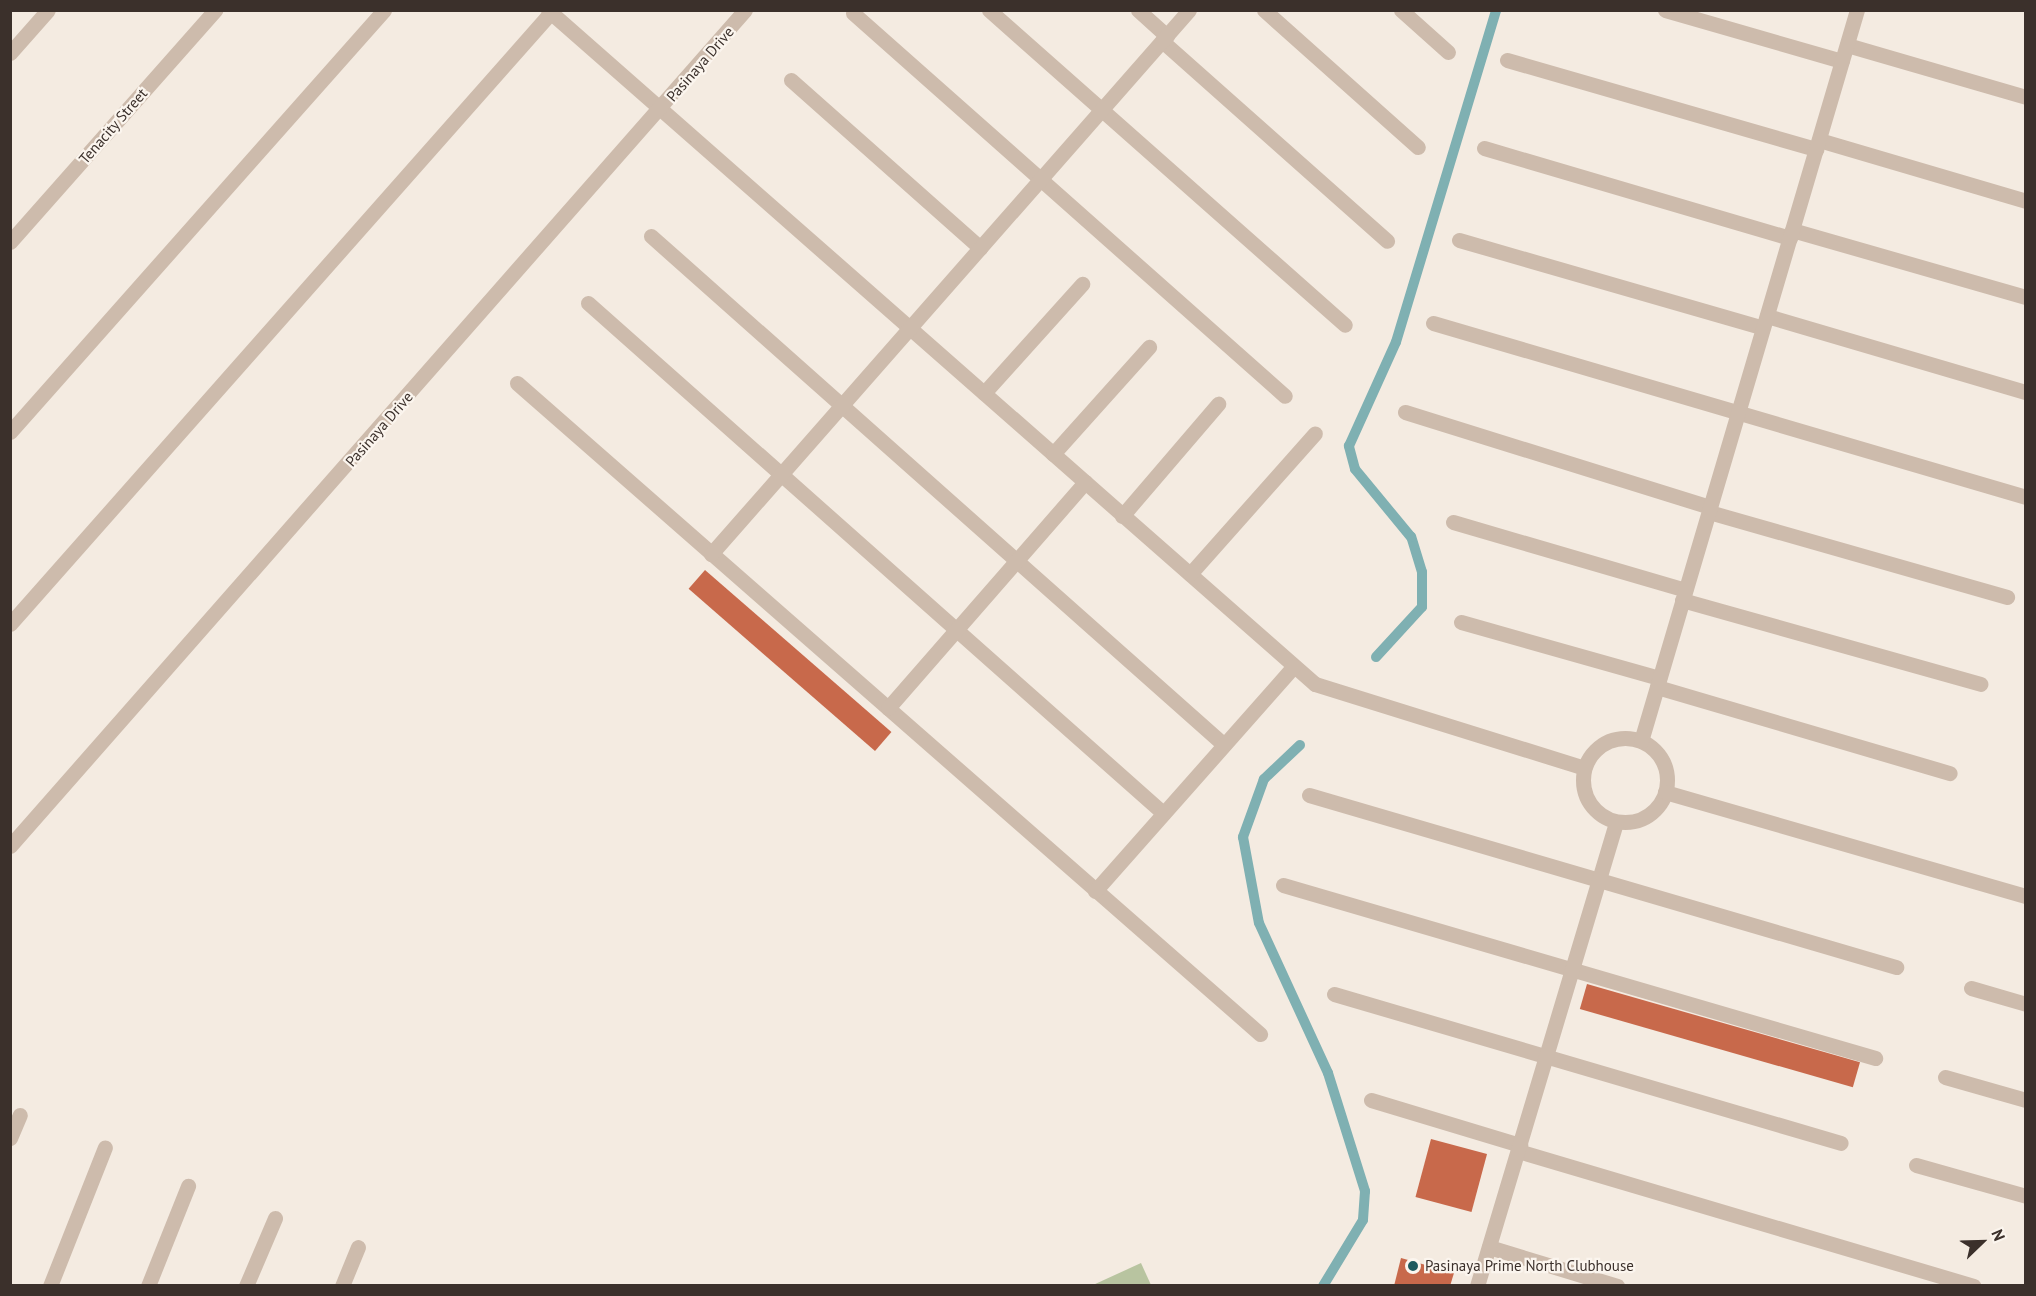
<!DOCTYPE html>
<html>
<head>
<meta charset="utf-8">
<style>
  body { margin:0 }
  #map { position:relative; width:2036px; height:1296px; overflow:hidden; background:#f4ebe1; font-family:"PT Sans",sans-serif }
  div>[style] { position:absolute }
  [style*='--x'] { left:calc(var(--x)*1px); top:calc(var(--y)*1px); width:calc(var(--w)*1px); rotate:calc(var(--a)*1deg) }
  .green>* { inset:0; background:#b8c4a0 }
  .stream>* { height:10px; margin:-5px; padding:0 5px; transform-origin:5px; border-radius:5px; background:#7fb0b2 }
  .building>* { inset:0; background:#c8694b; transform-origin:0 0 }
  .minor>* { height:15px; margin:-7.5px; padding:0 7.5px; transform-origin:7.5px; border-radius:7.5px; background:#cdbbac }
  .minor>.ring { margin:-7.5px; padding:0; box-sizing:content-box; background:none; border:15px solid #cdbbac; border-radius:50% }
  .dots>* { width:16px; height:16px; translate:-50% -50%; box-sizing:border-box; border:3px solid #fbf5ee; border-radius:50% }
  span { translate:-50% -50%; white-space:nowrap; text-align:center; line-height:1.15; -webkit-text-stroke:4.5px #fbf5ee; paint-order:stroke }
  .street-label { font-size:15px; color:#3b302b }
  .poi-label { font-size:15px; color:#3b302b }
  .left { translate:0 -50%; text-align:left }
  .frame { position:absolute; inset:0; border:12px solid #3b302b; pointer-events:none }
  .north { position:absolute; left:1952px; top:1212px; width:60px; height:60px; -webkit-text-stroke:4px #fbf5ee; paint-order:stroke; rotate:67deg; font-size:16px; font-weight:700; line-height:24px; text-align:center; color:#3b302b }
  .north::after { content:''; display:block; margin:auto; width:21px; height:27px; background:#3b302b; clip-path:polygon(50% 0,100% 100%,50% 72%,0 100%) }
</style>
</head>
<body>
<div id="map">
  <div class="green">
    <i style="clip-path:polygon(1141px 1263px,1151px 1285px,1093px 1285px)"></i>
  </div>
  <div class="stream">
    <i style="--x:1376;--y:657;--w:68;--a:-47.4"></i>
    <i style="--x:1422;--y:607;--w:35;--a:-90"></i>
    <i style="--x:1422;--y:572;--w:37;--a:-107"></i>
    <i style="--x:1411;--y:537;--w:88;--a:-129.5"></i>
    <i style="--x:1355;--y:469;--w:24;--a:-105"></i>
    <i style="--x:1349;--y:446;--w:114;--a:-65.7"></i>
    <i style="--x:1396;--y:342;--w:347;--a:-73.2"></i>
    <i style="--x:1300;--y:745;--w:50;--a:136.6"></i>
    <i style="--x:1264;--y:779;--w:62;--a:109.9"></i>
    <i style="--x:1243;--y:837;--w:87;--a:79.5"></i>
    <i style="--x:1259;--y:923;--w:165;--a:65.3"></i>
    <i style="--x:1328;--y:1073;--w:124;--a:72.6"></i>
    <i style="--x:1365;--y:1191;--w:29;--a:94"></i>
    <i style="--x:1363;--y:1220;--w:77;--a:121.2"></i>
  </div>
  <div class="building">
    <i style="left:705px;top:570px;width:247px;height:25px;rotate:41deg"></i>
    <i style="left:1587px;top:984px;width:284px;height:26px;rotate:16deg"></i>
    <i style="left:1431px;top:1139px;width:58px;height:60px;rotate:15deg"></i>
    <i style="clip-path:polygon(1401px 1258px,1454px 1273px,1450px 1286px,1394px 1286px)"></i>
  </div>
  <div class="minor">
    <i style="--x:548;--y:10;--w:1021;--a:41.31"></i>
    <i style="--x:1315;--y:684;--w:282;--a:17.3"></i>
    <i style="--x:989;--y:10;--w:475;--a:41.5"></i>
    <i style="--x:1138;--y:10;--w:39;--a:42"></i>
    <i style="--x:1264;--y:10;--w:206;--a:41.7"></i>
    <i style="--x:1401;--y:10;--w:63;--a:41.8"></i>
    <i style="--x:1665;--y:10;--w:184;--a:16.1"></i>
    <i style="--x:853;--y:13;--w:577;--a:41.56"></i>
    <i style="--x:1162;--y:41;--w:301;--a:41.6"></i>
    <i style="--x:1847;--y:45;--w:186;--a:16.2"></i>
    <i style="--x:10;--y:53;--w:57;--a:-48.5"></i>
    <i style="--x:1507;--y:60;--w:322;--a:16.1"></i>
    <i style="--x:791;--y:80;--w:253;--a:41.6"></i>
    <i style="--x:1819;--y:140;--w:216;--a:16.4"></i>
    <i style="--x:1484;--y:148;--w:319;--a:16.4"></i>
    <i style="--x:1792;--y:230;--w:243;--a:16"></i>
    <i style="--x:651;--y:236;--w:766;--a:41.61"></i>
    <i style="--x:1459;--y:240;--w:316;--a:16.1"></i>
    <i style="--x:10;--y:242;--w:310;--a:-48.5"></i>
    <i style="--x:588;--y:303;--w:769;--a:41.57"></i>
    <i style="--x:1767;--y:316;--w:270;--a:16.4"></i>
    <i style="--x:1433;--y:323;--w:618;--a:16.35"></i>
    <i style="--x:517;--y:383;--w:988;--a:41.22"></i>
    <i style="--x:984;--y:393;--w:147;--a:-48"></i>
    <i style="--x:1405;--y:412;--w:319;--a:17.3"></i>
    <i style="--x:10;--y:432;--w:564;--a:-48.45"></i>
    <i style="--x:1053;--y:454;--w:144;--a:-48.1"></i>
    <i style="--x:1709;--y:512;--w:310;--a:15.9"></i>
    <i style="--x:1122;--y:516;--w:148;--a:-49.4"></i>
    <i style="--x:1453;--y:522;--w:242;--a:16.3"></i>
    <i style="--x:711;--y:554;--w:724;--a:-48.69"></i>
    <i style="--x:1190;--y:574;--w:188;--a:-48.4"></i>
    <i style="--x:1682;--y:600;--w:310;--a:15.7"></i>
    <i style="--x:1461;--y:622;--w:206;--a:15.8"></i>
    <i style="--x:10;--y:624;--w:820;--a:-48.51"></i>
    <i style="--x:1657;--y:687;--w:305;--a:16.4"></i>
    <i style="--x:888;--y:708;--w:300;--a:-48.9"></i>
    <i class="ring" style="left:1583px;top:738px;width:69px;height:69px"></i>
    <i style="--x:1641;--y:741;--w:762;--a:-73.54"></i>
    <i style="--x:1665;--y:792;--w:376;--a:16.1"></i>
    <i style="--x:1309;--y:795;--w:612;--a:16.33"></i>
    <i style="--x:10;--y:846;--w:1113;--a:-48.68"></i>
    <i style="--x:1283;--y:885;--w:617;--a:16.29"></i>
    <i style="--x:1095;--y:891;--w:300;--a:-48.5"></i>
    <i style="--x:1971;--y:988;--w:57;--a:16.2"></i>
    <i style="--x:1334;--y:994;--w:528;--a:16.38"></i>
    <i style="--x:1945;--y:1077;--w:84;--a:15.9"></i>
    <i style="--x:1371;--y:1100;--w:156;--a:16.8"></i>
    <i style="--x:10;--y:1138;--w:25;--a:-67"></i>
    <i style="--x:1518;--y:1151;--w:475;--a:16.5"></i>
    <i style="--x:1916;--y:1165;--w:114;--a:15.7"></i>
    <i style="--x:1489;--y:1247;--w:134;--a:16.9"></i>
    <i style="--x:50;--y:1286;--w:149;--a:-68.4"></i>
    <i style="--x:148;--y:1286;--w:108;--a:-68.2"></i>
    <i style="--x:246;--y:1286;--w:74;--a:-66.9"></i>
    <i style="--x:342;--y:1286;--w:42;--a:-67.7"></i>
    <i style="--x:1477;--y:1286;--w:484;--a:-73.3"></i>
  </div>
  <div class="dots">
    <i style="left:1413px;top:1266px;background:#1f5a5e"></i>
  </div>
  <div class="street-label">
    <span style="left:700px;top:64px;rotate:-49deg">Pasinaya Drive</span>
    <span style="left:113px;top:126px;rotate:-49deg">Tenacity Street</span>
    <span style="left:379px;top:429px;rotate:-49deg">Pasinaya Drive</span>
  </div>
  <div class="poi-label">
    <span class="left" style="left:1425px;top:1266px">Pasinaya Prime North Clubhouse</span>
  </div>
  <div class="frame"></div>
  <div class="north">N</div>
</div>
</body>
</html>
